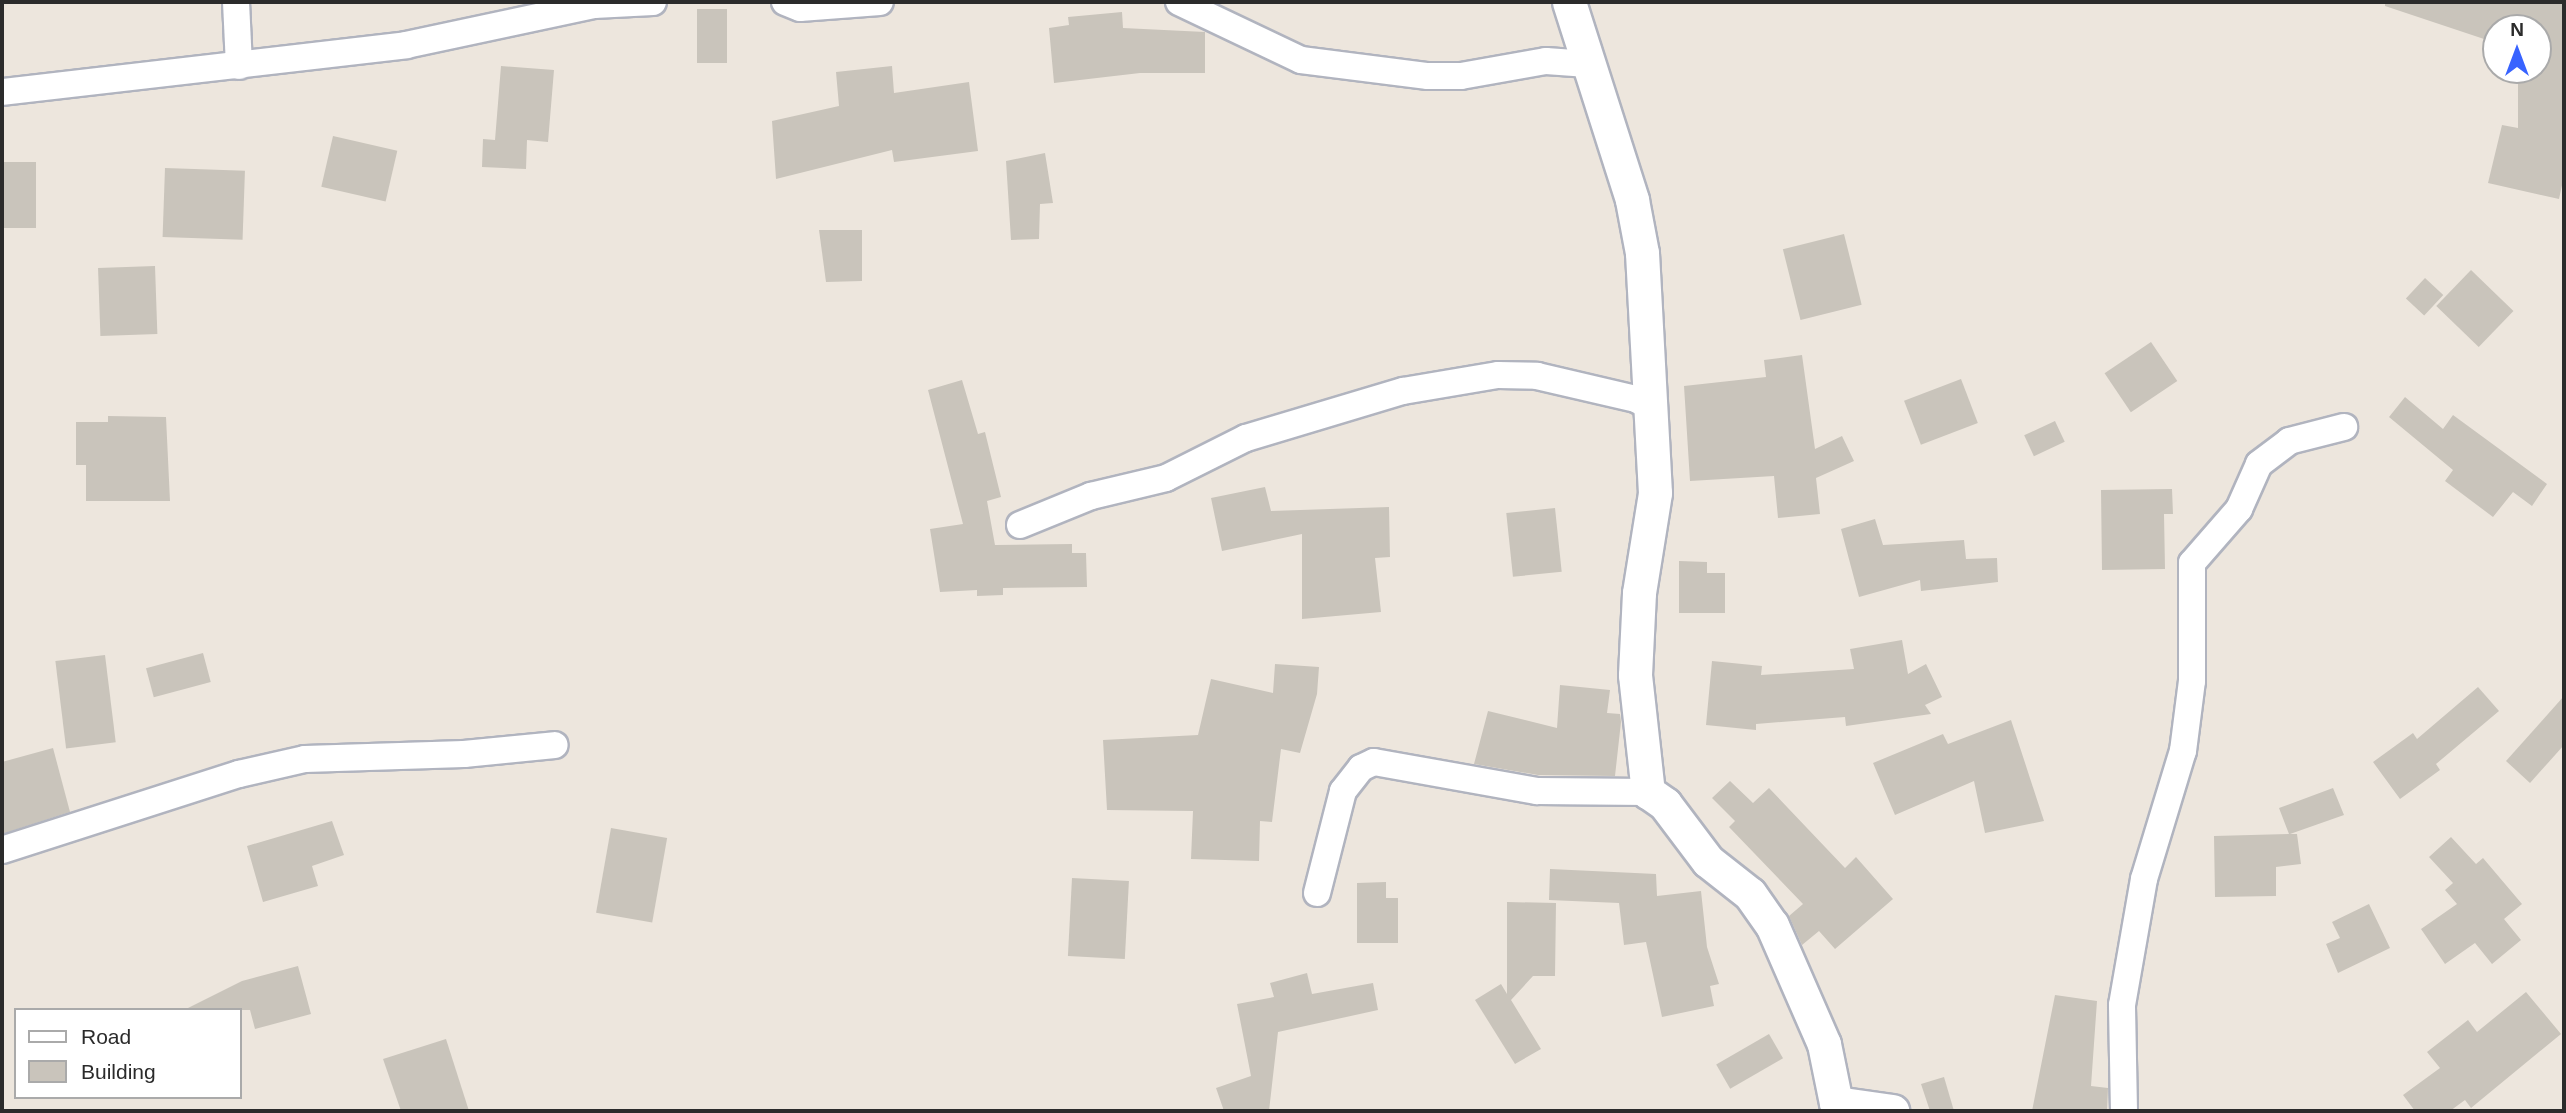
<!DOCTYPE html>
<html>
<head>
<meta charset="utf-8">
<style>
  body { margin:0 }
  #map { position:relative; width:2566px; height:1113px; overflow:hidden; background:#ede6dd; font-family:Arial,sans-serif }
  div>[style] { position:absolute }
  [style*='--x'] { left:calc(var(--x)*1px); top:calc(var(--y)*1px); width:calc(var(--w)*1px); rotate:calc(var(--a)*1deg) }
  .building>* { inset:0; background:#c9c4bb; transform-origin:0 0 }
  .roads { filter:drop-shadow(2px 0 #b1b4bf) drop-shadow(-2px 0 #b1b4bf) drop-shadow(0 2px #b1b4bf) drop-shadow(0 -2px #b1b4bf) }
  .minor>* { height:26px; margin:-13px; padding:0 13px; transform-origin:13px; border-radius:13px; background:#fff }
  .tertiary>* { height:33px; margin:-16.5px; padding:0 16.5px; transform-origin:16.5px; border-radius:16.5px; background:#fff }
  span { translate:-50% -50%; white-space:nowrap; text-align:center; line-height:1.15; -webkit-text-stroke:7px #fff; paint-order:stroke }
  .frame { position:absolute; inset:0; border:4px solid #2b2b2b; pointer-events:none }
  .legend { position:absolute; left:14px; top:1008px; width:228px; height:91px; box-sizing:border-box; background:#fff; border:2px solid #aaa; margin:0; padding:9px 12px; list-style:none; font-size:21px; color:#2b2b2b }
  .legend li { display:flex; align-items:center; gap:14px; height:35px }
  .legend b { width:35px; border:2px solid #aaa }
  .north { position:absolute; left:2482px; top:14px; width:70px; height:70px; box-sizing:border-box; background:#fff; border:2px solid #aaa; border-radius:50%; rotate:0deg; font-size:19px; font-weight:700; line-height:28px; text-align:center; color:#2b2b2b }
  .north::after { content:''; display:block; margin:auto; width:24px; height:32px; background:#3863ff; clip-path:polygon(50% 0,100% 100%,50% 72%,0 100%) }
</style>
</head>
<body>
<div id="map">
  <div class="building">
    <i style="clip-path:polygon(2385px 2px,2564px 2px,2564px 176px,2559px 199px,2488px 183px,2502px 125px,2518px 128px,2518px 70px,2538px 70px,2538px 28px,2496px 28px,2496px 43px,2385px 6px)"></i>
    <i style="left:727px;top:9px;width:54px;height:30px;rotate:90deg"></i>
    <i style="clip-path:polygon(1122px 12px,1123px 28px,1205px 32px,1205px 73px,1140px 73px,1054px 83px,1049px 28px,1069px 25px,1068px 17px)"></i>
    <i style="clip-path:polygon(501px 66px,554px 70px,548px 142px,527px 140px,526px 169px,482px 167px,483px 139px,495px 140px)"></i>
    <i style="clip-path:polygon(892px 66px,894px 93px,969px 82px,978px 151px,894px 162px,892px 150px,776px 179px,772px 121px,839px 106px,836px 72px)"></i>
    <i style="left:333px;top:136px;width:66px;height:52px;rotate:13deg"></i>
    <i style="clip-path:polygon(1045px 153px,1053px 203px,1040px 204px,1039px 239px,1011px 240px,1006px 161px)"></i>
    <i style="left:3px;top:162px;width:33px;height:66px"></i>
    <i style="left:165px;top:168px;width:80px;height:69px;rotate:2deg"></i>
    <i style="clip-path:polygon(819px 230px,862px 230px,862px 281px,826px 282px)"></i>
    <i style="left:1844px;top:234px;width:73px;height:63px;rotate:76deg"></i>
    <i style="left:155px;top:266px;width:68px;height:57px;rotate:88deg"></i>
    <i style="left:2471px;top:270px;width:59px;height:50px;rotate:44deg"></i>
    <i style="left:2425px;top:278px;width:25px;height:28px;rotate:43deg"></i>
    <i style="left:2151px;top:342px;width:47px;height:56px;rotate:56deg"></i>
    <i style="clip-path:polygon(1802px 355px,1815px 449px,1842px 436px,1854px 461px,1816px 478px,1820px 514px,1778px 518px,1774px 476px,1690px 481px,1684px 386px,1766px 377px,1764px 360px)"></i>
    <i style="left:1961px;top:379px;width:47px;height:61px;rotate:69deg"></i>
    <i style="clip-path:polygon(962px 380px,978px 434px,985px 432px,1001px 497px,987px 501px,995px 545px,1072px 544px,1072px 553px,1086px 553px,1087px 587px,1003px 588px,1003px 595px,977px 596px,977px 590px,940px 592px,930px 529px,963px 524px,928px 390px)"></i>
    <i style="clip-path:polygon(2405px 397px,2443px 429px,2453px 415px,2547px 484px,2532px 506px,2513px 492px,2493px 517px,2445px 481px,2453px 470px,2389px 417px)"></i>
    <i style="clip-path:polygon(108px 416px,166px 417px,170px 501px,86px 501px,86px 465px,76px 465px,76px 422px,108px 422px)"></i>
    <i style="left:2055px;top:421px;width:23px;height:34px;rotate:65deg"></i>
    <i style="clip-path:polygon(1265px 487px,1271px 511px,1389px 507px,1390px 557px,1375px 558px,1381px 612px,1302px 619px,1302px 534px,1222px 551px,1211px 498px)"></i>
    <i style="clip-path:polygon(2172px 489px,2173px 514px,2164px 514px,2165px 569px,2102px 570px,2101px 490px)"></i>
    <i style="left:1555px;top:508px;width:64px;height:49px;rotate:84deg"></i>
    <i style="clip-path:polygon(1875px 519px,1883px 545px,1964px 540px,1966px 559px,1997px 558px,1998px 582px,1921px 591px,1920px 580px,1859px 597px,1841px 529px)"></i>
    <i style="clip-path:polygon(1679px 561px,1707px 562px,1707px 573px,1725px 573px,1725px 613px,1679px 613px)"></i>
    <i style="clip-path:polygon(1902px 640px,1908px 674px,1926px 664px,1942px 697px,1925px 705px,1931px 714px,1846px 726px,1845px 717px,1756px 724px,1756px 730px,1706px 725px,1712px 661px,1762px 666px,1761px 675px,1854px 669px,1850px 649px)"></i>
    <i style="left:203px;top:653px;width:30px;height:59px;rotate:75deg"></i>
    <i style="left:105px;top:655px;width:88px;height:50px;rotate:83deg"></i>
    <i style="clip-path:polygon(1275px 664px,1319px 667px,1317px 694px,1300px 753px,1281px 749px,1272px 822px,1260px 821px,1259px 861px,1191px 859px,1193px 811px,1107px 810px,1103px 740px,1198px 735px,1211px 679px,1273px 693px)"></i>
    <i style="clip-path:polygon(1560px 685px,1610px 690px,1607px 713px,1620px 714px,1621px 722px,1615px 776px,1538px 775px,1474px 764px,1488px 711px,1557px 728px)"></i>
    <i style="clip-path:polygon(2478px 687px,2499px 711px,2436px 764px,2440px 770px,2400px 799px,2373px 762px,2413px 733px,2417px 739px)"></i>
    <i style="clip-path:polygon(2564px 696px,2564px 745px,2530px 783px,2506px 761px)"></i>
    <i style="clip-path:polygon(2011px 720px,2044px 821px,1985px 833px,1974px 781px,1895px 815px,1873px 763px,1943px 734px,1948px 744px)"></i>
    <i style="clip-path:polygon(53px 748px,70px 812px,2px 834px,2px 762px)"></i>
    <i style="clip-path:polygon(1730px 781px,1753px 803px,1769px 788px,1845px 868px,1856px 857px,1893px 899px,1835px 949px,1819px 931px,1802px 945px,1789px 916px,1803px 904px,1729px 827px,1735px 821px,1712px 798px)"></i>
    <i style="clip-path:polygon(2333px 788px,2344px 815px,2290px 834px,2297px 834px,2301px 864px,2276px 867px,2276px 896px,2215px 897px,2214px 836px,2289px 834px,2279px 808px)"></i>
    <i style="clip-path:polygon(332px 821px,344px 855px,312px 866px,318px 886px,263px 902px,247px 846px)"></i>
    <i style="left:611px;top:828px;width:57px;height:86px;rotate:10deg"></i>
    <i style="clip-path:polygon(2451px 837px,2476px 864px,2483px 858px,2522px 904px,2504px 919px,2521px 940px,2492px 964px,2475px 943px,2445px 964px,2421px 929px,2457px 904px,2445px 890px,2453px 883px,2429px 857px)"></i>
    <i style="clip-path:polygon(1550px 869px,1656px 874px,1657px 896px,1701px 891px,1707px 947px,1719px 984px,1710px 986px,1714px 1006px,1662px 1017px,1646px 942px,1624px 945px,1619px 903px,1549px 900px)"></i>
    <i style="left:1072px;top:878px;width:57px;height:78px;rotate:3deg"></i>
    <i style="clip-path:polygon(1386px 882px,1386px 898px,1398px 898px,1398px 943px,1357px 943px,1357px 883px)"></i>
    <i style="clip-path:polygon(1507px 902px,1556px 903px,1555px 976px,1533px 976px,1511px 1000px,1541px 1049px,1515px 1064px,1475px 1000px,1501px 984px,1507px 994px)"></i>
    <i style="clip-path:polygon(2369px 904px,2390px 948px,2338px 973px,2326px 944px,2340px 938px,2332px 922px)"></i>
    <i style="clip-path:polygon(298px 966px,311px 1014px,255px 1029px,250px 1010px,184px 1010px,242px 981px)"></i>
    <i style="clip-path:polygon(1307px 973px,1312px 994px,1373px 983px,1378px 1010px,1278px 1032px,1269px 1111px,1224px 1111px,1216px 1088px,1251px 1076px,1237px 1004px,1274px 997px,1270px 983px)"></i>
    <i style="clip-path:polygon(2526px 992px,2561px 1034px,2471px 1108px,2465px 1100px,2450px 1111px,2415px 1111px,2403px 1095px,2440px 1068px,2427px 1052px,2468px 1020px,2477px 1032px)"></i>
    <i style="clip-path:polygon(2055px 995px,2097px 1001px,2091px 1086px,2108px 1088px,2107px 1111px,2032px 1111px)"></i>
    <i style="left:1769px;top:1034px;width:28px;height:61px;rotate:60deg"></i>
    <i style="clip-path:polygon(446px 1039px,469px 1111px,401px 1111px,383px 1059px)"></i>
    <i style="clip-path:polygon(1944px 1077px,1954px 1111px,1930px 1111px,1921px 1084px)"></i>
  </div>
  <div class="roads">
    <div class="minor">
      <i style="--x:236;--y:2;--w:64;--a:87.3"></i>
      <i style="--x:785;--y:2;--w:16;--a:22"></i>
      <i style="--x:800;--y:8;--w:80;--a:-4.3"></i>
      <i style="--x:1179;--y:2;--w:135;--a:25.4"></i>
      <i style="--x:1301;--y:60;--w:128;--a:7.2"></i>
      <i style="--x:1428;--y:76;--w:33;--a:0"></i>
      <i style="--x:1461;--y:76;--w:86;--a:-10"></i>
      <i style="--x:1546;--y:61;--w:42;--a:4.1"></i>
      <i style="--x:2;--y:92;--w:407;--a:-6.6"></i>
      <i style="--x:406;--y:45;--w:192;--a:-12"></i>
      <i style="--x:594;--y:5;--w:59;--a:-2.9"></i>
      <i style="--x:1020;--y:525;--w:77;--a:-22.2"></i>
      <i style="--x:1091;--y:496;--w:77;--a:-13.5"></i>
      <i style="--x:1166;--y:478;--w:89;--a:-26.6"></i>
      <i style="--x:1246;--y:438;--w:164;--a:-16.7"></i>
      <i style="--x:1403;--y:391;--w:96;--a:-9.6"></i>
      <i style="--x:1498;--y:375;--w:39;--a:1"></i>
      <i style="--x:1537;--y:376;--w:102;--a:13.1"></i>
      <i style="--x:1636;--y:399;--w:20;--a:30"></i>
      <i style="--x:2;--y:850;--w:249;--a:-17.8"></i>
      <i style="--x:239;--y:774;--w:68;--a:-12.8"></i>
      <i style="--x:305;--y:759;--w:159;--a:-1.8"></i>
      <i style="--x:464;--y:754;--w:91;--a:-5.6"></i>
      <i style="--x:1317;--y:893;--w:105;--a:-75.7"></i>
      <i style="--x:1343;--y:791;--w:29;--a:-52"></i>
      <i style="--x:1361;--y:768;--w:14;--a:-25"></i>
      <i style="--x:1374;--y:762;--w:166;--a:10.1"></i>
      <i style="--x:1537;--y:791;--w:111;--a:0.5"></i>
      <i style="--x:2124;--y:1111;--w:106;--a:-91.1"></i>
      <i style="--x:2122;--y:1005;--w:128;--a:-80.1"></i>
      <i style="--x:2144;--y:879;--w:134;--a:-73.1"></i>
      <i style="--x:2183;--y:751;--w:71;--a:-82.7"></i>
      <i style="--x:2192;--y:681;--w:118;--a:-90"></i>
      <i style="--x:2192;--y:563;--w:72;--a:-49"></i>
      <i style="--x:2239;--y:509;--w:49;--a:-66"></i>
      <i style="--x:2259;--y:464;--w:38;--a:-37"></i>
      <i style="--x:2289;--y:441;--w:57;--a:-14.3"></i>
    </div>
    <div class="tertiary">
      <i style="--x:1569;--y:2;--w:208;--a:72.3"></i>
      <i style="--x:1632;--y:200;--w:54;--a:79.3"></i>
      <i style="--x:1642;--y:253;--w:240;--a:86.9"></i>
      <i style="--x:1655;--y:493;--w:101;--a:99.1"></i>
      <i style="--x:1639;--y:593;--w:82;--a:92.8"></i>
      <i style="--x:1635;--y:675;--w:118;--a:83.7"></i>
      <i style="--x:1648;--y:792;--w:21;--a:35"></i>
      <i style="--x:1665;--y:804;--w:71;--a:53"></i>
      <i style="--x:1708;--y:861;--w:53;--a:38.2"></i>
      <i style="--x:1750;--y:894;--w:38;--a:55"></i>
      <i style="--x:1772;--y:925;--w:130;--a:66.4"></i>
      <i style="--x:1824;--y:1044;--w:60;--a:78.5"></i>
      <i style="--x:1836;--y:1103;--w:57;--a:8.1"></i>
    </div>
  </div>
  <div class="frame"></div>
  <ul class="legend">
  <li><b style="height:9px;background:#fff"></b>Road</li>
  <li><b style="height:19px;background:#c9c4bb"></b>Building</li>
  </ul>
  <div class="north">N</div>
</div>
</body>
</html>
